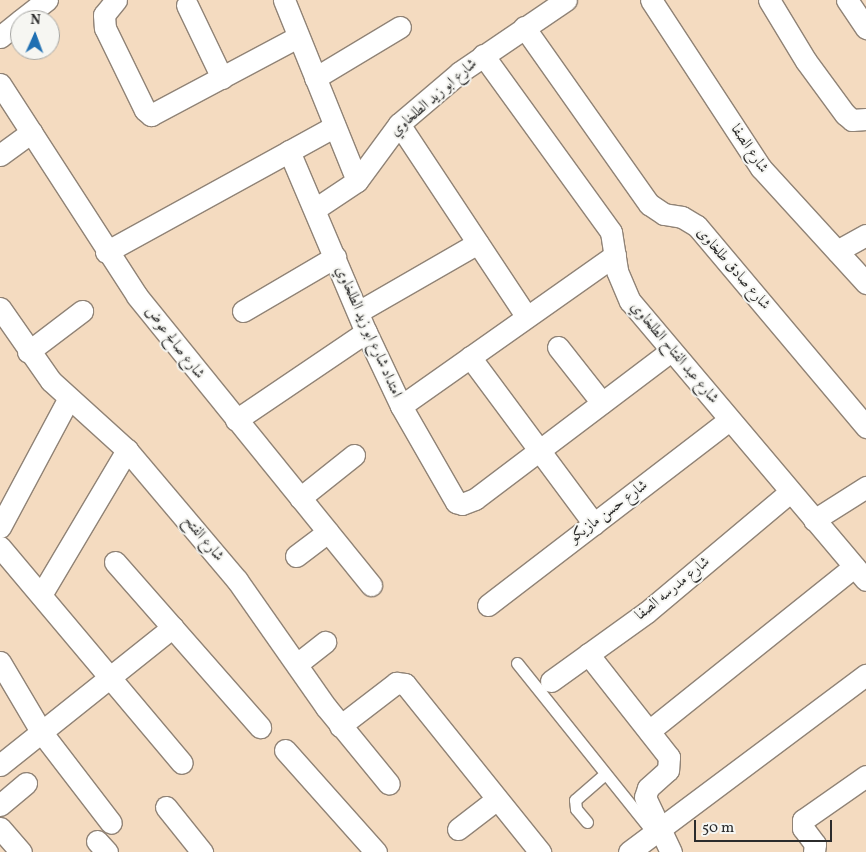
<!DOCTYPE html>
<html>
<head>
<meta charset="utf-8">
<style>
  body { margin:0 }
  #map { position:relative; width:866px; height:852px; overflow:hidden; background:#f4dbc0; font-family:Vollkorn,Amiri,serif }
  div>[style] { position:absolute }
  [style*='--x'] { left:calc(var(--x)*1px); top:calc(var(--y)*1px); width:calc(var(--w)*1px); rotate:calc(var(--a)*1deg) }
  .roads { filter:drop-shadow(1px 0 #908376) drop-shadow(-1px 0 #908376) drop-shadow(0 1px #908376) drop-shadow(0 -1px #908376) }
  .lane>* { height:11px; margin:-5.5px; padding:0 5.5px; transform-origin:5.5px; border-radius:5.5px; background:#fff }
  .street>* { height:21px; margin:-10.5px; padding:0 10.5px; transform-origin:10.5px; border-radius:10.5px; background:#fff }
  span { translate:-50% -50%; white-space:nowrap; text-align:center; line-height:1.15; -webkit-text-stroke:4px #f6f6f2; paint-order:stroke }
  .street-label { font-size:15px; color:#2b2b2b }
  .north { position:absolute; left:10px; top:10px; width:50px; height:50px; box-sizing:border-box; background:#f6f6f2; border:1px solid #a5a5a2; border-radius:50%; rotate:2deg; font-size:14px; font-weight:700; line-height:20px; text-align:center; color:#2b2b2b }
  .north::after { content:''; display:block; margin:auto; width:18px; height:22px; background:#1f6fb2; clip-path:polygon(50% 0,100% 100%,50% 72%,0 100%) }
  .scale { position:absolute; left:694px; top:820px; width:138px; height:22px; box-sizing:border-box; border:2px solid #2b2b2b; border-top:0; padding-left:6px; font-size:15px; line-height:18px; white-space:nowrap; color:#2b2b2b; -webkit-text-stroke:4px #f6f6f2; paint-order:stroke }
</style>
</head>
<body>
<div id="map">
  <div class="roads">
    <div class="lane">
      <i style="--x:517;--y:663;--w:219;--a:51.3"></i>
      <i style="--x:587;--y:822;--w:17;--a:-130"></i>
      <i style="--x:576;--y:809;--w:9;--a:-96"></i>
      <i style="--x:575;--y:800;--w:40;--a:-41"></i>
    </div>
    <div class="street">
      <i style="--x:116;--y:0;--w:19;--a:129"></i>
      <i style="--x:104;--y:15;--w:13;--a:86"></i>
      <i style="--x:105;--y:28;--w:91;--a:64"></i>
      <i style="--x:145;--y:110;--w:8;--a:40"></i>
      <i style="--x:151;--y:115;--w:166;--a:-28"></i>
      <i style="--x:284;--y:0;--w:195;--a:68"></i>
      <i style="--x:651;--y:0;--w:201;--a:56.8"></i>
      <i style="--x:761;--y:168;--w:156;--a:47.6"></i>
      <i style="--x:769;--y:0;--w:71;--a:58.8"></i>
      <i style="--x:806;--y:61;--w:66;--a:53.7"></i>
      <i style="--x:845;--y:114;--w:9;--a:41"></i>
      <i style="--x:852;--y:120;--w:14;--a:-4"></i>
      <i style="--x:847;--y:0;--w:34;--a:56"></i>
      <i style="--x:187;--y:5;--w:81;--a:64.4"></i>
      <i style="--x:21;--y:20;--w:33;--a:-38"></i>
      <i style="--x:524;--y:27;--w:217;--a:54.8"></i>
      <i style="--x:649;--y:204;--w:18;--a:34"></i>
      <i style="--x:664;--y:214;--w:18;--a:9"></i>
      <i style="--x:682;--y:217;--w:17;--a:31"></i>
      <i style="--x:697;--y:226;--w:263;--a:49.9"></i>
      <i style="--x:0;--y:37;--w:26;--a:-39"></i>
      <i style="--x:483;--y:55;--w:218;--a:54.1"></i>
      <i style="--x:611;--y:232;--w:39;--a:81"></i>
      <i style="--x:617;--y:271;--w:33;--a:67"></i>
      <i style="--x:630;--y:301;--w:365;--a:49.8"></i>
      <i style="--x:315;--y:78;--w:99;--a:-31"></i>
      <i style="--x:0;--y:84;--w:252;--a:57.1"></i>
      <i style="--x:137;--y:296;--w:372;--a:51"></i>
      <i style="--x:399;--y:124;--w:230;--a:56.5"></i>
      <i style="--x:289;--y:151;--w:197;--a:67"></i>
      <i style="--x:366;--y:332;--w:82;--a:64.7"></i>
      <i style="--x:401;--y:406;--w:111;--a:60.2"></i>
      <i style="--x:456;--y:502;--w:6;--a:18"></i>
      <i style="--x:462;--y:504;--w:14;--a:-21"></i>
      <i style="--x:475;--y:499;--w:246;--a:-37.1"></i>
      <i style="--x:0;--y:155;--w:39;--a:-36"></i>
      <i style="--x:315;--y:209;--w:50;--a:-33.7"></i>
      <i style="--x:357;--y:181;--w:71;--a:-53.6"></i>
      <i style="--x:399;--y:124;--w:80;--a:-40.4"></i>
      <i style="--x:460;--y:72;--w:128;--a:-34.2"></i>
      <i style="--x:837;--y:251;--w:33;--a:-29"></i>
      <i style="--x:106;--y:252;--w:261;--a:-28.8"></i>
      <i style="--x:0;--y:308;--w:89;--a:55.1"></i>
      <i style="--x:51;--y:381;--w:103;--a:42.2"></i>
      <i style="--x:127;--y:450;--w:170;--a:49.8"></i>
      <i style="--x:237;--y:580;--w:155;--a:55"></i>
      <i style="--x:326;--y:707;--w:99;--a:50.7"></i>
      <i style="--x:243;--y:311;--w:107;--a:-30.4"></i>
      <i style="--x:358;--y:312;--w:138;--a:-29.9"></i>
      <i style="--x:558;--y:347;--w:71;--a:51.8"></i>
      <i style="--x:28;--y:352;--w:68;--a:-37.2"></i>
      <i style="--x:470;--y:357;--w:208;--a:53.4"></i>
      <i style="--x:401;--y:406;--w:262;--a:-35.2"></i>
      <i style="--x:236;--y:420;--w:157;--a:-34.1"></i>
      <i style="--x:300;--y:498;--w:69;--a:-38.5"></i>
      <i style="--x:814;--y:520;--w:62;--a:-32.4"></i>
      <i style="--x:0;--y:527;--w:146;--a:-61.9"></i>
      <i style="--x:0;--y:547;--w:282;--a:49.9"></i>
      <i style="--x:296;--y:556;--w:40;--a:-37"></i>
      <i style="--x:115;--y:562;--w:220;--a:48.7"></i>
      <i style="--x:41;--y:595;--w:169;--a:-59.3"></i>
      <i style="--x:488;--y:605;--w:304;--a:-37.5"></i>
      <i style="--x:588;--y:654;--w:131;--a:51.8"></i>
      <i style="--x:669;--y:757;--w:13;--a:94"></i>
      <i style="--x:668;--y:770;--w:27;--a:138"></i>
      <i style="--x:648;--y:788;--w:9;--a:108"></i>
      <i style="--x:645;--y:797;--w:61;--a:64.7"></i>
      <i style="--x:0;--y:662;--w:82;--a:59.4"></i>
      <i style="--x:42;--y:733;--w:113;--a:52.5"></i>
      <i style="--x:297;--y:664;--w:36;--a:-38"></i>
      <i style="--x:551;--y:681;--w:118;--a:-35.7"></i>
      <i style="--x:647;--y:612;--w:187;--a:-40"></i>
      <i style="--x:340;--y:726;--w:71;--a:-37.5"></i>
      <i style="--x:396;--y:683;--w:9;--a:6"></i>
      <i style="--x:405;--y:684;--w:216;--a:51.2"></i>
      <i style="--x:649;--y:731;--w:263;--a:-38.7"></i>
      <i style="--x:285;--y:750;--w:137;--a:48.3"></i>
      <i style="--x:0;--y:765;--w:221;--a:-38.6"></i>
      <i style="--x:0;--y:805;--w:34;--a:-40"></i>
      <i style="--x:166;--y:807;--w:58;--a:51.3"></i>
      <i style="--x:0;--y:828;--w:32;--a:49"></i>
      <i style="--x:458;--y:829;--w:49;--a:-37.6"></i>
      <i style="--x:97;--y:841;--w:15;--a:48"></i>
      <i style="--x:629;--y:852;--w:296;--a:-36.8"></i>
      <i style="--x:814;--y:852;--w:8;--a:-83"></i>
      <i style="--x:815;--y:844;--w:20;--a:-127"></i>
      <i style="--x:803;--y:828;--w:8;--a:-90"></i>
      <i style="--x:803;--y:820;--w:77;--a:-34.9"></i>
    </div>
  </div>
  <div class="street-label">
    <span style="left:434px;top:98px;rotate:-41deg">شارع ابو زيد الطلخاوي</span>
    <span style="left:749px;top:149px;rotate:56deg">شارع الصفا</span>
    <span style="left:733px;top:269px;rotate:49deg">شارع صادق طلخاوى</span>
    <span style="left:368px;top:332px;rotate:66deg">امتداد شارع ابو زيد الطلخاوي</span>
    <span style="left:174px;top:343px;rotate:52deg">شارع صالح عوض</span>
    <span style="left:674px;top:353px;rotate:50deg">شارع عبد الفتاح الطلخاوي</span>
    <span style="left:609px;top:512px;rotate:-37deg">شارع حسن مازيكو</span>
    <span style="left:203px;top:539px;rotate:50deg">شارع الفتح</span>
    <span style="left:673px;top:589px;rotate:-39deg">شارع مدرسه الصفا</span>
  </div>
  <div class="north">N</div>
  <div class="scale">50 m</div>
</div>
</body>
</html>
